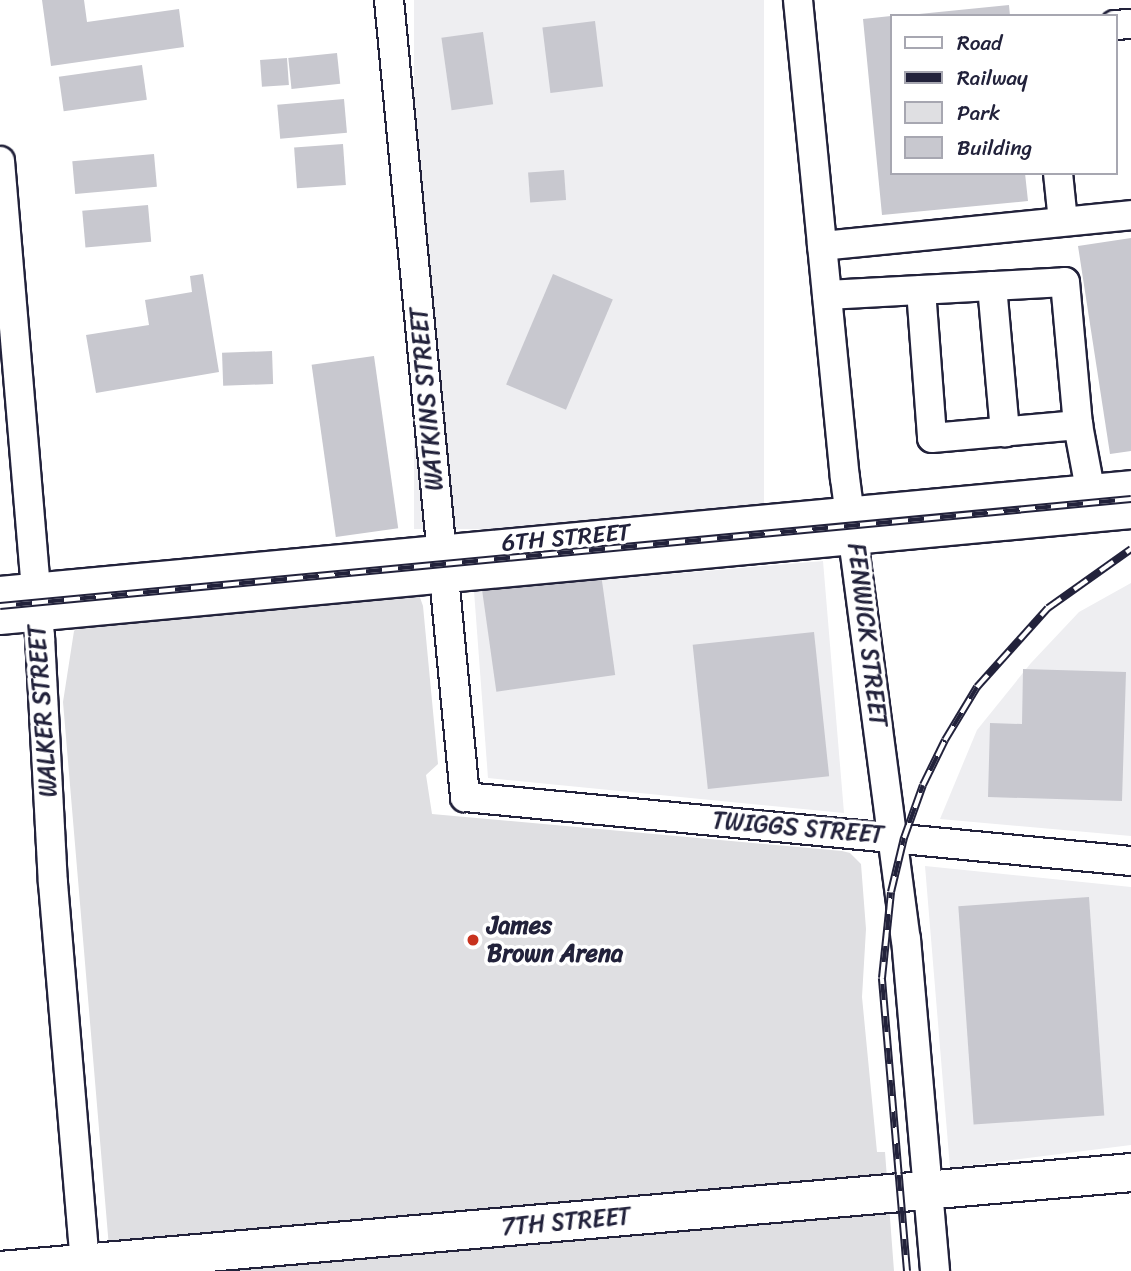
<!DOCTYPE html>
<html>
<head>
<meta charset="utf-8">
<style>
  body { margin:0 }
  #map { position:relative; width:1131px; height:1271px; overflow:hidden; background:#fff; font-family:Sriracha,sans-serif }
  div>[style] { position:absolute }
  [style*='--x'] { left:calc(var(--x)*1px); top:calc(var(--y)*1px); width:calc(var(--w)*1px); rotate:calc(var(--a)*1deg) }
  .built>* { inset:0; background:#eeeef1; transform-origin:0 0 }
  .green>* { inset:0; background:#dfdfe2 }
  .building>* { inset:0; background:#c8c8cf; transform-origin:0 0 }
  .roads { filter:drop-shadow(2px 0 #22223b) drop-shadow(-2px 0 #22223b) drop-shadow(0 2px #22223b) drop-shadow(0 -2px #22223b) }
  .minor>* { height:28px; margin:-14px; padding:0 14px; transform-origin:14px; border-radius:14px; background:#fff }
  .major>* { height:37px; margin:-18.5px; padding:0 18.5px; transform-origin:18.5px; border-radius:18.5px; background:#fff }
  .rail>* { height:8px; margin-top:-4px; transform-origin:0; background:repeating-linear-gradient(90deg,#fff 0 16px,#22223b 0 32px); box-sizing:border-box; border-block:2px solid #22223b }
  .dots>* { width:19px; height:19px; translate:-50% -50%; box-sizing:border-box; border:4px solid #fff; border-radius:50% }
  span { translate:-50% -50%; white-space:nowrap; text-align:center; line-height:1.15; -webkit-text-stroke:7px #fff; paint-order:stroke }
  .street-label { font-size:24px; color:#22223b }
  .poi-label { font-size:24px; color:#22223b; font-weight:700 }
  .left { translate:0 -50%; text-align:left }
  .legend { position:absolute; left:890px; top:14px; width:228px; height:161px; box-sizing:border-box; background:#fff; border:2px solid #a7a7b1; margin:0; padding:9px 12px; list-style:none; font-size:21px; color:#22223b }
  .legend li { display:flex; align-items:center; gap:14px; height:35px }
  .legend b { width:35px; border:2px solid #a7a7b1 }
</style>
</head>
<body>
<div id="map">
  <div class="built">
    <i style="left:414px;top:0;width:350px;height:529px"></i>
    <i style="clip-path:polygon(823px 561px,844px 813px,488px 778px,474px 591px)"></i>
    <i style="clip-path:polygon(1131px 583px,1131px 836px,940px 819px,977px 730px,1031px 663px,1079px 612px)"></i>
    <i style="clip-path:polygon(925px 866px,1131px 887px,1131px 1145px,950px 1168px)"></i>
  </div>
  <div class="green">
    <i style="clip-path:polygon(417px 589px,423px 606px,438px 764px,426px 775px,432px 814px,842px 851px,850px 853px,861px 864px,866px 929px,862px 997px,877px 1152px,885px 1152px,894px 1271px,111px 1271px,63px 702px,74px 631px,81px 624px)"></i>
  </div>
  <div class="building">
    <i style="clip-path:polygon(42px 0,84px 0,87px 22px,179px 9px,184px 47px,51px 66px)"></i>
    <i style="clip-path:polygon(1009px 5px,1010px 16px,919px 16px,919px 14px)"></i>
    <i style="clip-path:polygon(891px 16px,891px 173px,1025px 173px,1028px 201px,882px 215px,863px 19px)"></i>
    <i style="left:595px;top:21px;width:66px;height:53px;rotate:83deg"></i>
    <i style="left:483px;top:32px;width:73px;height:42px;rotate:82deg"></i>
    <i style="left:337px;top:53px;width:31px;height:49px;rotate:84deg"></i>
    <i style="left:287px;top:58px;width:27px;height:27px;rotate:86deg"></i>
    <i style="left:142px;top:65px;width:35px;height:84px;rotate:82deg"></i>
    <i style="left:344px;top:99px;width:34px;height:67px;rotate:85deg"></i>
    <i style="left:343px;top:144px;width:41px;height:49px;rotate:86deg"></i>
    <i style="left:154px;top:154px;width:33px;height:82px;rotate:85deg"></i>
    <i style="left:564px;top:170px;width:30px;height:36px;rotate:86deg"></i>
    <i style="left:148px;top:205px;width:37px;height:66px;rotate:85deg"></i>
    <i style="clip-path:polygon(1131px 238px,1131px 451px,1110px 454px,1078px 246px)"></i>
    <i style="clip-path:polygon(203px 274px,219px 372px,96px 393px,86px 335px,149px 325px,145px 300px,192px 292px,190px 276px)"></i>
    <i style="left:553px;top:274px;width:65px;height:120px;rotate:23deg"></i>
    <i style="left:272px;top:351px;width:33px;height:50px;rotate:88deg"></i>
    <i style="left:374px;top:356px;width:174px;height:63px;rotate:82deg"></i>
    <i style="left:601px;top:574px;width:102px;height:120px;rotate:82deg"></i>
    <i style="left:814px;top:632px;width:145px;height:122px;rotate:84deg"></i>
    <i style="clip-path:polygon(1023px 669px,1126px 672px,1122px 801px,988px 797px,990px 723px,1022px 724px)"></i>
    <i style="left:1089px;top:897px;width:219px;height:131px;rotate:86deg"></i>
  </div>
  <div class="roads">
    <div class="minor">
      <i style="--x:389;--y:0;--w:801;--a:84.55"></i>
      <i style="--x:465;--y:797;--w:669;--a:5.49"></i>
      <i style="--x:798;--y:0;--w:480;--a:84.4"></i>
      <i style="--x:845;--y:478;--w:465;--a:82.5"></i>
      <i style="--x:906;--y:939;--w:333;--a:85"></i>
      <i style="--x:1115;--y:25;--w:16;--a:-4"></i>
      <i style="--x:0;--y:161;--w:478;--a:85.2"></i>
      <i style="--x:40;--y:637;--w:246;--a:87"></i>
      <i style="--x:53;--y:883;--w:380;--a:85.2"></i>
      <i style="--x:1058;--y:173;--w:48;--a:84.1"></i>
      <i style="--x:822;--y:246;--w:311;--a:-5.7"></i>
      <i style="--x:992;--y:286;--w:147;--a:84.9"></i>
      <i style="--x:921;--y:290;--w:148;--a:85.7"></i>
      <i style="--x:932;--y:438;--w:147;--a:-5.1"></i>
      <i style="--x:827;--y:295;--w:238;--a:-3.1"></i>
      <i style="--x:1065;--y:282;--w:144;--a:84.8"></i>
      <i style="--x:1078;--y:425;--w:65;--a:79.4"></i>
      <i style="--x:0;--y:591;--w:1136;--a:-5.35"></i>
      <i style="--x:0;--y:620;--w:1136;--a:-5.35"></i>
    </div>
    <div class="major">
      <i style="--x:0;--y:1270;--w:1135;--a:-4.95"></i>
    </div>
  </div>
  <div class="rail">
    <i style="--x:0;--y:606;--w:1136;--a:-5.4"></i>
    <i style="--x:907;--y:1271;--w:294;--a:-94.9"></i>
    <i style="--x:882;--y:978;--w:86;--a:-84"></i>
    <i style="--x:891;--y:892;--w:56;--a:-76.5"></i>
    <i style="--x:904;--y:838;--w:56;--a:-70.3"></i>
    <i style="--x:923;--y:785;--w:50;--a:-63.9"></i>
    <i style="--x:945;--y:740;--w:62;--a:-58.9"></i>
    <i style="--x:977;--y:687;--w:106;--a:-48.1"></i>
    <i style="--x:1048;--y:608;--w:102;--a:-35.4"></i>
  </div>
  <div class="dots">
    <i style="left:473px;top:940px;background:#c8321e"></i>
  </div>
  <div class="street-label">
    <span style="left:427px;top:399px;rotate:-95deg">WATKINS STREET</span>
    <span style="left:566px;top:538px;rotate:-5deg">6TH STREET</span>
    <span style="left:867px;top:635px;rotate:83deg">FENWICK STREET</span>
    <span style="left:43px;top:711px;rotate:-94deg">WALKER STREET</span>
    <span style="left:798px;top:828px;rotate:5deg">TWIGGS STREET</span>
    <span style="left:566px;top:1222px;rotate:-5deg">7TH STREET</span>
  </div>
  <div class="poi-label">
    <span class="left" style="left:487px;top:940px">James<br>Brown Arena</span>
  </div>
  <ul class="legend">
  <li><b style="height:9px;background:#fff"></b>Road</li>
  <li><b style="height:9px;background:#22223b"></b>Railway</li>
  <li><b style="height:19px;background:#dfdfe2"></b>Park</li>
  <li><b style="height:19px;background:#c8c8cf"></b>Building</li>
  </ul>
</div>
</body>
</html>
